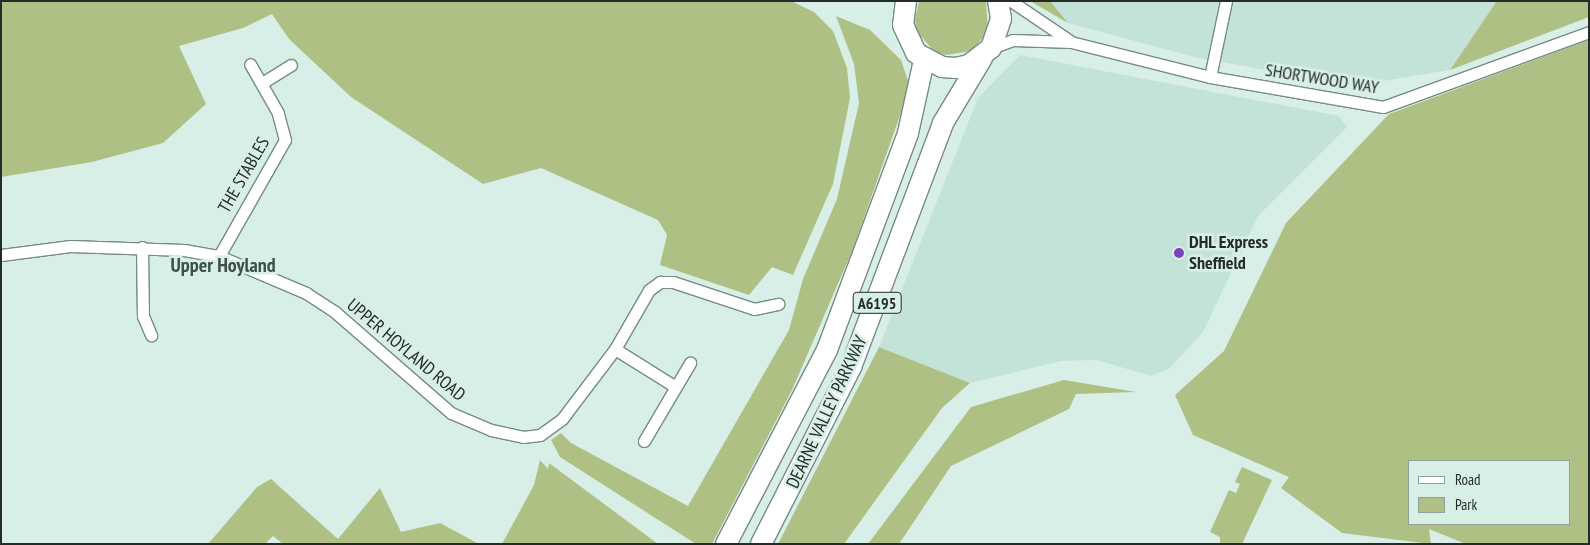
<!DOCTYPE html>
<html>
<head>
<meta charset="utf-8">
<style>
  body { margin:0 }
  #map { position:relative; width:1590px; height:545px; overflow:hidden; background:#d8efe7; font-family:"PT Sans Narrow",sans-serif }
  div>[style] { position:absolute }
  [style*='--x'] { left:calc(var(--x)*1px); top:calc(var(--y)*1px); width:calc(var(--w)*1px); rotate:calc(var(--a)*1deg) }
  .built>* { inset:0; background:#c4e3d8 }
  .green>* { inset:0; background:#aec084 }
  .roads { filter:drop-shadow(1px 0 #768b83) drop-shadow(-1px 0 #768b83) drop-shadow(0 1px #768b83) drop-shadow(0 -1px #768b83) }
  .street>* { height:11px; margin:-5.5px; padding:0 5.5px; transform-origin:5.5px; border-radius:5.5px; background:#fff }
  .highway>* { height:20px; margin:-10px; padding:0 10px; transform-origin:10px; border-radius:10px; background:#fff }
  .dots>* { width:14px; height:14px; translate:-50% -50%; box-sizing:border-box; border:2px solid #d8efe7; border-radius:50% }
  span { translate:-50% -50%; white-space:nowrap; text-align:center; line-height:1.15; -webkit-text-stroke:5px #d8efe7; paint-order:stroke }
  .shield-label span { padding:1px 4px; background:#d8efe7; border:1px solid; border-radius:4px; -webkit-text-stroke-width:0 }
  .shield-label { font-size:16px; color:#232c29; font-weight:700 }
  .street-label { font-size:18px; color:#232c29 }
  .poi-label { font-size:18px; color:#232c29; font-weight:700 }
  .left { translate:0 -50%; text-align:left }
  .quarter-label { font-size:20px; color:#3c4f49; font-weight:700 }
  .frame { position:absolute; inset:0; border:2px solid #232c29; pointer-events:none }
  .legend { position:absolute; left:1408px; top:460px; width:162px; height:65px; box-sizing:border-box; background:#d8efe7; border:1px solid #90a19b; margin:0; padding:6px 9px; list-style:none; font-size:15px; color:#232c29 }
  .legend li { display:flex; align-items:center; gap:10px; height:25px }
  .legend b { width:25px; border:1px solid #90a19b }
</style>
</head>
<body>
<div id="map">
  <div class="built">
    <i style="clip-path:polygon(1050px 1px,1497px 1px,1450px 70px,1353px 86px,1194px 57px,1068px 23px)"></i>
    <i style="clip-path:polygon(1020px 55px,1339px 116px,1347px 127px,1258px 216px,1203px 332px,1169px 369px,1151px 376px,1097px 360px,1061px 361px,970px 383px,879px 347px,978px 98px)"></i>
  </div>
  <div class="green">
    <i style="clip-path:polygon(1px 1px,791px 1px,814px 12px,833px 31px,847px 68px,850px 98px,833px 184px,793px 275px,772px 267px,749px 295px,660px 265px,667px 235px,658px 220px,541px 168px,483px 184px,351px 97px,289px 39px,272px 14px,243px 28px,179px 46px,206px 104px,163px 143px,92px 162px,1px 177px)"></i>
    <i style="clip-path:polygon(919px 1px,986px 1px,988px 32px,971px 51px,946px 55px,934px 51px,917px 32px,915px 20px)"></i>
    <i style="clip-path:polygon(1030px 1px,1050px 1px,1068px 23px)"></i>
    <i style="clip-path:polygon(1497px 1px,1589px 1px,1589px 17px,1450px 70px)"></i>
    <i style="clip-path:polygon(836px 16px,870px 30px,901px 60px,910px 87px,853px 249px,792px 390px,712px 544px,696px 544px,560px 457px,551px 440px,561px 433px,571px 443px,688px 506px,789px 330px,803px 279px,837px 199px,859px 103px,854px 64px)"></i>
    <i style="clip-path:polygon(evenodd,1589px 40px,1589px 544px,1466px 544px,1429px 529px,1431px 544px,1342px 533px,1281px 488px,1289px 477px,1193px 435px,1175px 395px,1224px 351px,1286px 223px,1389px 114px,1589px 40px,1409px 461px,1569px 461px,1569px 524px,1409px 524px,1409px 461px)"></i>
    <i style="clip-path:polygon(879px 347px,970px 383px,942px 408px,844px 544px,778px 544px)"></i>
    <i style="clip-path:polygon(1064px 380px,1136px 392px,1076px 394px,1069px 409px,951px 466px,899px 544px,868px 544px,971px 407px)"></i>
    <i style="clip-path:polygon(540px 460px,548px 469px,549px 463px,658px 544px,502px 544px,534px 485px)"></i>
    <i style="clip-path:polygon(1242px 467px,1272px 480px,1242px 544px,1220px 544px,1220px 537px,1210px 532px,1229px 490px,1236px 493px,1240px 484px,1235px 482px)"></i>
    <i style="clip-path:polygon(271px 479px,338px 539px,380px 488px,401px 532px,440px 523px,479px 544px,283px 544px,273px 536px,265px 544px,208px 544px,257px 487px)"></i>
  </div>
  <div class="roads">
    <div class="street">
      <i style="--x:1011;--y:1;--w:71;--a:34.1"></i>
      <i style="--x:991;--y:48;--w:23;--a:-20"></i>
      <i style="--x:1013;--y:40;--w:58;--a:2"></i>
      <i style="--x:1071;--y:42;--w:143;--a:14.1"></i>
      <i style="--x:1210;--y:77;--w:176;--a:9.8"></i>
      <i style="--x:1383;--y:107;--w:219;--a:-20"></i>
      <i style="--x:1210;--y:77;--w:78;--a:-78.1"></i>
      <i style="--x:262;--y:83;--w:34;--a:-32"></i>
      <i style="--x:142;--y:247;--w:69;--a:89.2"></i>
      <i style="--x:143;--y:316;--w:21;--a:67"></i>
      <i style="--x:1;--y:255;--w:70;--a:-7.4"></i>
      <i style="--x:70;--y:246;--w:114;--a:2"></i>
      <i style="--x:184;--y:250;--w:36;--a:10"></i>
      <i style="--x:219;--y:256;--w:95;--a:23"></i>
      <i style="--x:306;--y:293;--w:35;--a:33"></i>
      <i style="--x:335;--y:312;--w:154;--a:41"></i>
      <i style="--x:451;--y:413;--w:43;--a:23"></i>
      <i style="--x:491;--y:430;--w:33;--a:12"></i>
      <i style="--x:523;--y:437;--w:17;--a:-7"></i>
      <i style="--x:540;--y:435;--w:27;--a:-36"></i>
      <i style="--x:562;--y:419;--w:88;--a:-52.9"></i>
      <i style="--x:615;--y:349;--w:68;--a:-60"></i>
      <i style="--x:649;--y:290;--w:14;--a:-36"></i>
      <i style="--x:660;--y:282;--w:13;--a:0"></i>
      <i style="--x:673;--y:282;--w:85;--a:18.4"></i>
      <i style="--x:754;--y:309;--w:25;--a:-12"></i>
      <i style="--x:219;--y:256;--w:133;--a:-60.4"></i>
      <i style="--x:285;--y:140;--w:28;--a:-105"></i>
      <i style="--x:278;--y:113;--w:56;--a:-119.7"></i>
      <i style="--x:615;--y:349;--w:70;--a:32.1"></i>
      <i style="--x:644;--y:441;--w:91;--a:-59.5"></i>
    </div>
    <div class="highway">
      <i style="--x:906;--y:1;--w:24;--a:97"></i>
      <i style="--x:903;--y:25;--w:31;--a:65"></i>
      <i style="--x:916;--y:53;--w:30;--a:28"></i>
      <i style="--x:942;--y:67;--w:14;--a:4"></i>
      <i style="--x:956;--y:68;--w:13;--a:-13"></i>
      <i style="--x:969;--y:65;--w:28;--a:-38"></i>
      <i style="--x:991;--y:48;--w:31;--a:-71"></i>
      <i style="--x:1001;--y:19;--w:18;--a:-99"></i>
      <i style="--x:726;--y:544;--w:219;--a:-62.5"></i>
      <i style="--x:827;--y:350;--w:232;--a:-69.5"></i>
      <i style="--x:908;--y:133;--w:75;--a:-77.6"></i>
      <i style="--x:761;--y:544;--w:199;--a:-63"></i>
      <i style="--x:851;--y:367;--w:261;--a:-69.3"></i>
      <i style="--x:943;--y:123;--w:76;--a:-59"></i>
    </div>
  </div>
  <div class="dots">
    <i style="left:1179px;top:253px;background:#7745bd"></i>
  </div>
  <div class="shield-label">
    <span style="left:877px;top:303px">A6195</span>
  </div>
  <div class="street-label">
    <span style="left:1322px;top:79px;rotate:9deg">SHORTWOOD WAY</span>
    <span style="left:244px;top:175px;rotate:-60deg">THE STABLES</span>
    <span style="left:406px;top:350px;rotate:40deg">UPPER HOYLAND ROAD</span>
    <span style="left:827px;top:412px;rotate:-65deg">DEARNE VALLEY PARKWAY</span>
  </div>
  <div class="poi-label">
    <span class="left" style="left:1189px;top:253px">DHL Express<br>Sheffield</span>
  </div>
  <div class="quarter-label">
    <span style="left:223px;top:265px">Upper Hoyland</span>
  </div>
  <div class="frame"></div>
  <ul class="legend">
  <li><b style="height:6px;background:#fff"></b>Road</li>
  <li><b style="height:14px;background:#aec084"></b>Park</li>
  </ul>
</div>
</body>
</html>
